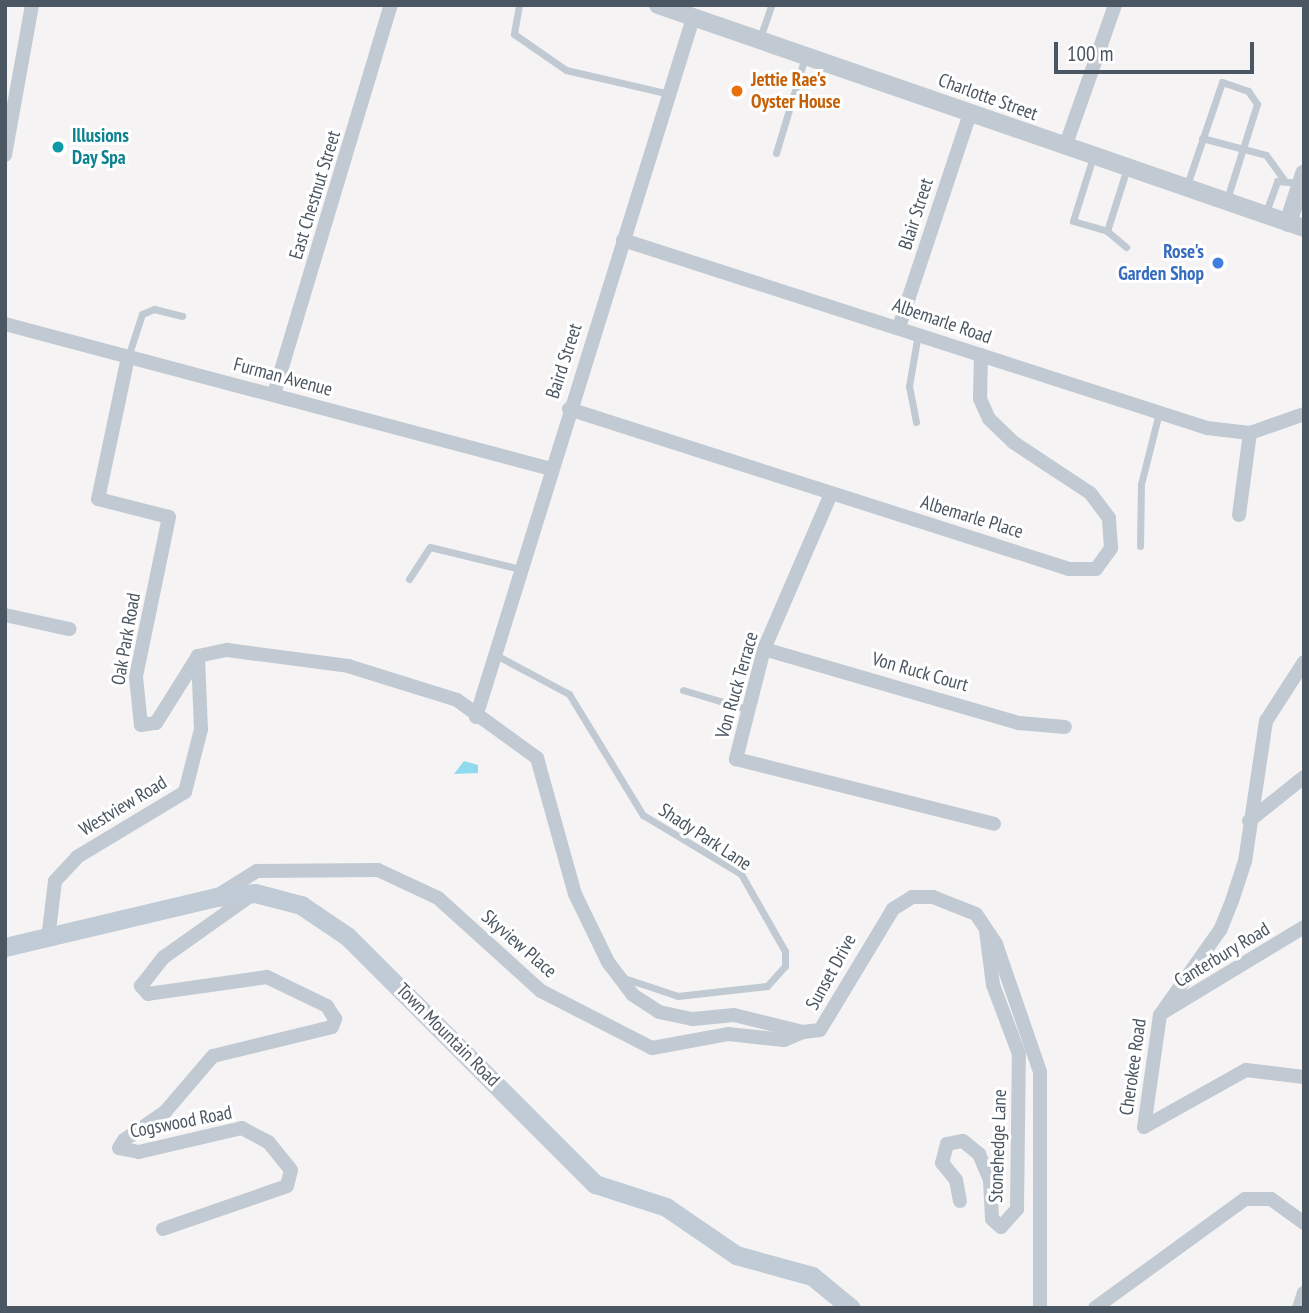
<!DOCTYPE html>
<html>
<head>
<meta charset="utf-8">
<style>
  body { margin:0 }
  #map { position:relative; width:1309px; height:1313px; overflow:hidden; background:#f5f3f3; font-family:"PT Sans Narrow",sans-serif }
  div>[style] { position:absolute }
  [style*='--x'] { left:calc(var(--x)*1px); top:calc(var(--y)*1px); width:calc(var(--w)*1px); rotate:calc(var(--a)*1deg) }
  .water>* { inset:0; background:#90daee }
  .service>* { height:7px; margin:-3.5px; padding:0 3.5px; transform-origin:3.5px; border-radius:3.5px; background:#c1cad2 }
  .minor>* { height:14px; margin:-7px; padding:0 7px; transform-origin:7px; border-radius:7px; background:#c1cad2 }
  .tertiary>* { height:18px; margin:-9px; padding:0 9px; transform-origin:9px; border-radius:9px; background:#c1cad2 }
  .secondary>* { height:19px; margin:-9.5px; padding:0 9.5px; transform-origin:9.5px; border-radius:9.5px; background:#c1cbd6 }
  .dots>* { width:19px; height:19px; translate:-50% -50%; box-sizing:border-box; border:4px solid #fff; border-radius:50% }
  span { translate:-50% -50%; white-space:nowrap; text-align:center; line-height:1.15; -webkit-text-stroke:6px #fff; paint-order:stroke }
  .food-label { font-size:19px; color:#c56008; font-weight:700 }
  .left { translate:0 -50%; text-align:left }
  .street-label { font-size:19px; color:#4a5661 }
  .culture-label { font-size:19px; color:#0d838f; font-weight:700 }
  .shop-label { font-size:19px; color:#366cbe; font-weight:700 }
  .right { translate:-100% -50%; text-align:right }
  .frame { position:absolute; inset:0; border:7px solid #4a5661; pointer-events:none }
  .scale { position:absolute; left:1054px; top:42px; width:200px; height:32px; box-sizing:border-box; border:4px solid #4a5661; border-top:0; padding-left:9px; font-size:21px; line-height:24px; white-space:nowrap; color:#4a5661; -webkit-text-stroke:5px #fff; paint-order:stroke }
</style>
</head>
<body>
<div id="map">
  <div class="water">
    <i style="clip-path:polygon(464px 761px,478px 765px,478px 773px,454px 774px)"></i>
  </div>
  <div class="service">
    <i style="--x:519;--y:5;--w:29;--a:100"></i>
    <i style="--x:514;--y:34;--w:63;--a:34.7"></i>
    <i style="--x:566;--y:70;--w:107;--a:13"></i>
    <i style="--x:760;--y:38;--w:34;--a:-71"></i>
    <i style="--x:1202;--y:138;--w:66;--a:14.9"></i>
    <i style="--x:1266;--y:155;--w:29;--a:54"></i>
    <i style="--x:776;--y:153;--w:100;--a:-73.2"></i>
    <i style="--x:1093;--y:157;--w:67;--a:107.4"></i>
    <i style="--x:1073;--y:221;--w:35;--a:16"></i>
    <i style="--x:1107;--y:231;--w:66;--a:-72.4"></i>
    <i style="--x:1186;--y:188;--w:112;--a:-71.2"></i>
    <i style="--x:1222;--y:82;--w:28;--a:19"></i>
    <i style="--x:1248;--y:91;--w:16;--a:55"></i>
    <i style="--x:1257;--y:104;--w:100;--a:107.5"></i>
    <i style="--x:1266;--y:212;--w:33;--a:-70"></i>
    <i style="--x:1277;--y:181;--w:23;--a:5"></i>
    <i style="--x:1107;--y:231;--w:25;--a:40"></i>
    <i style="--x:128;--y:357;--w:45;--a:-72"></i>
    <i style="--x:142;--y:314;--w:13;--a:-23"></i>
    <i style="--x:154;--y:309;--w:29;--a:14"></i>
    <i style="--x:916;--y:422;--w:37;--a:-101"></i>
    <i style="--x:909;--y:386;--w:53;--a:-80.2"></i>
    <i style="--x:1140;--y:546;--w:62;--a:-89.1"></i>
    <i style="--x:1141;--y:484;--w:73;--a:-75.8"></i>
    <i style="--x:409;--y:579;--w:38;--a:-57"></i>
    <i style="--x:430;--y:547;--w:93;--a:13.7"></i>
    <i style="--x:494;--y:654;--w:85;--a:28.1"></i>
    <i style="--x:569;--y:694;--w:142;--a:58.6"></i>
    <i style="--x:643;--y:815;--w:114;--a:31"></i>
    <i style="--x:741;--y:874;--w:89;--a:60.3"></i>
    <i style="--x:785;--y:951;--w:15;--a:90"></i>
    <i style="--x:785;--y:966;--w:27;--a:132"></i>
    <i style="--x:767;--y:986;--w:90;--a:173.6"></i>
    <i style="--x:678;--y:996;--w:57;--a:-161.6"></i>
    <i style="--x:683;--y:690;--w:67;--a:16.5"></i>
  </div>
  <div class="minor">
    <i style="--x:1065;--y:147;--w:151;--a:-70.6"></i>
    <i style="--x:5;--y:155;--w:152;--a:-79.8"></i>
    <i style="--x:623;--y:240;--w:614;--a:17.84"></i>
    <i style="--x:1207;--y:428;--w:43;--a:6.6"></i>
    <i style="--x:1250;--y:433;--w:57;--a:-19.4"></i>
    <i style="--x:5;--y:324;--w:565;--a:14.87"></i>
    <i style="--x:899;--y:327;--w:225;--a:-71.6"></i>
    <i style="--x:128;--y:357;--w:145;--a:101.9"></i>
    <i style="--x:98;--y:499;--w:73;--a:14.2"></i>
    <i style="--x:169;--y:517;--w:163;--a:101.7"></i>
    <i style="--x:136;--y:677;--w:48;--a:84.1"></i>
    <i style="--x:141;--y:725;--w:15;--a:-8"></i>
    <i style="--x:156;--y:723;--w:79;--a:-57.9"></i>
    <i style="--x:198;--y:656;--w:30;--a:-12"></i>
    <i style="--x:227;--y:650;--w:122;--a:7.5"></i>
    <i style="--x:348;--y:666;--w:114;--a:17.3"></i>
    <i style="--x:457;--y:700;--w:99;--a:35.9"></i>
    <i style="--x:537;--y:758;--w:141;--a:74.4"></i>
    <i style="--x:575;--y:894;--w:76;--a:64.1"></i>
    <i style="--x:608;--y:962;--w:41;--a:52.9"></i>
    <i style="--x:633;--y:995;--w:31;--a:33"></i>
    <i style="--x:659;--y:1012;--w:35;--a:12"></i>
    <i style="--x:693;--y:1019;--w:41;--a:-5.6"></i>
    <i style="--x:734;--y:1015;--w:71;--a:13.8"></i>
    <i style="--x:803;--y:1032;--w:17;--a:-7"></i>
    <i style="--x:820;--y:1030;--w:141;--a:-58.9"></i>
    <i style="--x:893;--y:909;--w:22;--a:-32"></i>
    <i style="--x:912;--y:897;--w:21;--a:0"></i>
    <i style="--x:933;--y:897;--w:46;--a:21.6"></i>
    <i style="--x:976;--y:914;--w:36;--a:56"></i>
    <i style="--x:996;--y:944;--w:135;--a:71"></i>
    <i style="--x:1040;--y:1072;--w:236;--a:90"></i>
    <i style="--x:274;--y:394;--w:406;--a:-73.3"></i>
    <i style="--x:569;--y:409;--w:525;--a:17.74"></i>
    <i style="--x:1069;--y:569;--w:27;--a:0"></i>
    <i style="--x:1096;--y:569;--w:26;--a:-54"></i>
    <i style="--x:1111;--y:548;--w:30;--a:-94"></i>
    <i style="--x:1109;--y:518;--w:31;--a:-127"></i>
    <i style="--x:1090;--y:493;--w:92;--a:-146.5"></i>
    <i style="--x:1013;--y:442;--w:33;--a:-136"></i>
    <i style="--x:989;--y:419;--w:22;--a:-114"></i>
    <i style="--x:980;--y:399;--w:44;--a:-88.7"></i>
    <i style="--x:831;--y:494;--w:169;--a:113.4"></i>
    <i style="--x:764;--y:649;--w:114;--a:104.3"></i>
    <i style="--x:736;--y:759;--w:266;--a:14.1"></i>
    <i style="--x:1239;--y:515;--w:83;--a:-82.4"></i>
    <i style="--x:5;--y:615;--w:66;--a:12.3"></i>
    <i style="--x:764;--y:649;--w:266;--a:16.2"></i>
    <i style="--x:1019;--y:723;--w:46;--a:5"></i>
    <i style="--x:1304;--y:662;--w:70;--a:122.8"></i>
    <i style="--x:1266;--y:721;--w:142;--a:98.5"></i>
    <i style="--x:1245;--y:861;--w:42;--a:108"></i>
    <i style="--x:1232;--y:901;--w:31;--a:112"></i>
    <i style="--x:1220;--y:930;--w:104;--a:125.2"></i>
    <i style="--x:1160;--y:1015;--w:113;--a:98.1"></i>
    <i style="--x:1144;--y:1127;--w:117;--a:-29.2"></i>
    <i style="--x:1246;--y:1070;--w:58;--a:6.9"></i>
    <i style="--x:476;--y:717;--w:732;--a:-72.75"></i>
    <i style="--x:1249;--y:821;--w:70;--a:-38.7"></i>
    <i style="--x:220;--y:894;--w:44;--a:-31.9"></i>
    <i style="--x:257;--y:871;--w:121;--a:-0.5"></i>
    <i style="--x:378;--y:870;--w:66;--a:25"></i>
    <i style="--x:438;--y:898;--w:139;--a:42.1"></i>
    <i style="--x:541;--y:991;--w:125;--a:27.2"></i>
    <i style="--x:652;--y:1048;--w:77;--a:-10.4"></i>
    <i style="--x:728;--y:1034;--w:56;--a:6.1"></i>
    <i style="--x:784;--y:1040;--w:21;--a:-23"></i>
    <i style="--x:48;--y:939;--w:58;--a:-83.1"></i>
    <i style="--x:55;--y:881;--w:33;--a:-47"></i>
    <i style="--x:77;--y:857;--w:126;--a:-31"></i>
    <i style="--x:185;--y:792;--w:65;--a:-75.7"></i>
    <i style="--x:201;--y:729;--w:73;--a:-92.4"></i>
    <i style="--x:1162;--y:1013;--w:166;--a:-31.2"></i>
    <i style="--x:960;--y:1201;--w:21;--a:-101"></i>
    <i style="--x:956;--y:1180;--w:22;--a:-129"></i>
    <i style="--x:942;--y:1163;--w:20;--a:-75"></i>
    <i style="--x:947;--y:1144;--w:16;--a:-11"></i>
    <i style="--x:963;--y:1141;--w:21;--a:39"></i>
    <i style="--x:979;--y:1154;--w:28;--a:67"></i>
    <i style="--x:990;--y:1180;--w:39;--a:87"></i>
    <i style="--x:992;--y:1219;--w:12;--a:42"></i>
    <i style="--x:1001;--y:1227;--w:24;--a:-48"></i>
    <i style="--x:1017;--y:1209;--w:155;--a:-89.3"></i>
    <i style="--x:1019;--y:1054;--w:74;--a:-110.6"></i>
    <i style="--x:993;--y:985;--w:54;--a:-97.4"></i>
    <i style="--x:163;--y:1229;--w:131;--a:-19.1"></i>
    <i style="--x:287;--y:1186;--w:16;--a:-76"></i>
    <i style="--x:291;--y:1170;--w:36;--a:-129"></i>
    <i style="--x:268;--y:1142;--w:30;--a:-152"></i>
    <i style="--x:242;--y:1128;--w:106;--a:166.9"></i>
    <i style="--x:139;--y:1152;--w:20;--a:-169"></i>
    <i style="--x:119;--y:1148;--w:9;--a:-58"></i>
    <i style="--x:124;--y:1140;--w:50;--a:-34.3"></i>
    <i style="--x:165;--y:1112;--w:74;--a:-49.4"></i>
    <i style="--x:213;--y:1056;--w:122;--a:-13.7"></i>
    <i style="--x:332;--y:1027;--w:9;--a:-69"></i>
    <i style="--x:335;--y:1019;--w:15;--a:-122"></i>
    <i style="--x:327;--y:1006;--w:67;--a:-154.2"></i>
    <i style="--x:267;--y:977;--w:120;--a:171.9"></i>
    <i style="--x:148;--y:994;--w:11;--a:-131"></i>
    <i style="--x:141;--y:986;--w:37;--a:-52"></i>
    <i style="--x:164;--y:957;--w:105;--a:-35.3"></i>
    <i style="--x:1095;--y:1308;--w:185;--a:-36"></i>
    <i style="--x:1245;--y:1199;--w:26;--a:0"></i>
    <i style="--x:1271;--y:1199;--w:41;--a:36"></i>
    <i style="--x:1299;--y:1308;--w:16;--a:-72"></i>
  </div>
  <div class="tertiary">
    <i style="--x:658;--y:5;--w:683;--a:19.04"></i>
    <i style="--x:1288;--y:223;--w:52;--a:-71.9"></i>
  </div>
  <div class="secondary">
    <i style="--x:5;--y:947;--w:217;--a:-13.3"></i>
    <i style="--x:216;--y:897;--w:39;--a:-6"></i>
    <i style="--x:255;--y:893;--w:48;--a:14.6"></i>
    <i style="--x:301;--y:905;--w:55;--a:34"></i>
    <i style="--x:347;--y:936;--w:351;--a:45"></i>
    <i style="--x:595;--y:1184;--w:75;--a:17.9"></i>
    <i style="--x:666;--y:1207;--w:85;--a:34.4"></i>
    <i style="--x:736;--y:1255;--w:79;--a:15.4"></i>
    <i style="--x:812;--y:1276;--w:50;--a:39.4"></i>
  </div>
  <div class="dots">
    <i style="left:737px;top:91px;background:#e8710a"></i>
    <i style="left:58px;top:147px;background:#0f9aa8"></i>
    <i style="left:1218px;top:263px;background:#3f7fe0"></i>
  </div>
  <div class="food-label">
    <span class="left" style="left:751px;top:91px">Jettie Rae's<br>Oyster House</span>
  </div>
  <div class="street-label">
    <span style="left:988px;top:97px;rotate:20deg">Charlotte Street</span>
    <span style="left:315px;top:195px;rotate:-73deg">East Chestnut Street</span>
    <span style="left:916px;top:214px;rotate:-72deg">Blair Street</span>
    <span style="left:942px;top:321px;rotate:19deg">Albemarle Road</span>
    <span style="left:564px;top:361px;rotate:-72deg">Baird Street</span>
    <span style="left:283px;top:377px;rotate:15deg">Furman Avenue</span>
    <span style="left:972px;top:517px;rotate:17deg">Albemarle Place</span>
    <span style="left:126px;top:639px;rotate:-80deg">Oak Park Road</span>
    <span style="left:920px;top:672px;rotate:16deg">Von Ruck Court</span>
    <span style="left:737px;top:685px;rotate:-74deg">Von Ruck Terrace</span>
    <span style="left:123px;top:806px;rotate:-31deg">Westview Road</span>
    <span style="left:705px;top:837px;rotate:33deg">Shady Park Lane</span>
    <span style="left:519px;top:944px;rotate:41deg">Skyview Place</span>
    <span style="left:1222px;top:955px;rotate:-31deg">Canterbury Road</span>
    <span style="left:831px;top:972px;rotate:-61deg">Sunset Drive</span>
    <span style="left:448px;top:1035px;rotate:45deg">Town Mountain Road</span>
    <span style="left:1133px;top:1067px;rotate:-82deg">Cherokee Road</span>
    <span style="left:181px;top:1122px;rotate:-11deg">Cogswood Road</span>
    <span style="left:998px;top:1146px;rotate:-88deg">Stonehedge Lane</span>
  </div>
  <div class="culture-label">
    <span class="left" style="left:72px;top:147px">Illusions<br>Day Spa</span>
  </div>
  <div class="shop-label">
    <span class="right" style="left:1204px;top:263px">Rose's<br>Garden Shop</span>
  </div>
  <div class="frame"></div>
  <div class="scale">100 m</div>
</div>
</body>
</html>
